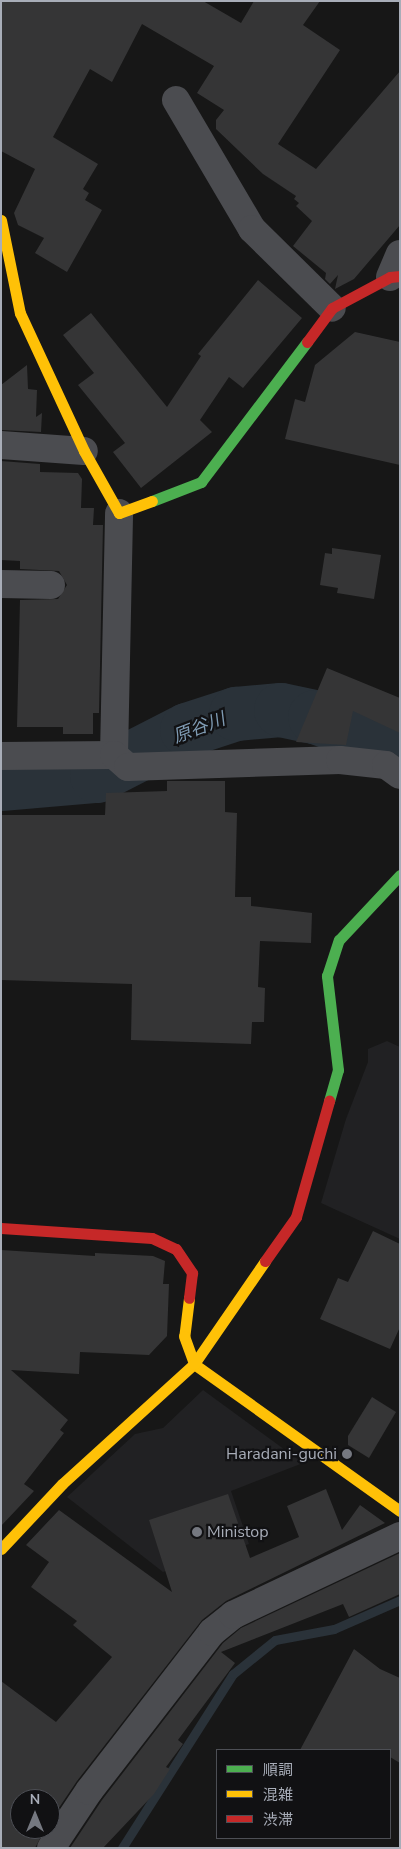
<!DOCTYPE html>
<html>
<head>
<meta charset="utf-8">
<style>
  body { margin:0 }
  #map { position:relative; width:401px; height:1849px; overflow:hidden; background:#171717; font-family:"Nunito Sans","Noto Sans JP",sans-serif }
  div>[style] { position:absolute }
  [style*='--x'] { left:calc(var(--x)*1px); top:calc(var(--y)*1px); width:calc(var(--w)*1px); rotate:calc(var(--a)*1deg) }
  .built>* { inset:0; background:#212123 }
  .stream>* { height:9px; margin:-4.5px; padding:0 4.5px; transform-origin:4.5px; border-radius:4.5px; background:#2a3239 }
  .river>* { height:54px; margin:-27px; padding:0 27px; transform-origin:27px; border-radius:27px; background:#2a3239 }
  .building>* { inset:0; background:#353536 }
  .street>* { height:28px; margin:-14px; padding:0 14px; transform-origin:14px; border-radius:14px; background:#4b4c50 }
  .fast>* { height:11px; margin:-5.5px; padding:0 5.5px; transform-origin:5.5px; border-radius:5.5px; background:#4caf50 }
  .slow>* { height:11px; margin:-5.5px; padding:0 5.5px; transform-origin:5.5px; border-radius:5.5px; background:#ffc107 }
  .jam>* { height:11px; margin:-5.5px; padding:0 5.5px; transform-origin:5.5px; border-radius:5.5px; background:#c62828 }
  .dots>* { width:14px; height:14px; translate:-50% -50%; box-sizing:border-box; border:2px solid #111113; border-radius:50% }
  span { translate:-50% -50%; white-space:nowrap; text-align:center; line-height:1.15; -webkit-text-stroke:4.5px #111113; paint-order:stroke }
  .poi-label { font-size:16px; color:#a8adb8 }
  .right { translate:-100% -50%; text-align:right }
  .left { translate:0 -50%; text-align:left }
  .water-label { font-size:18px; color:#7f9bb3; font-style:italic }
  .frame { position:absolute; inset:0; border:2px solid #a8adb8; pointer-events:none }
  .legend { position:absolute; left:216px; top:1749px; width:175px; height:90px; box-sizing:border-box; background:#111113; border:1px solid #4d4f55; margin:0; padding:6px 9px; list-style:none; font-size:15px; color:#a8adb8 }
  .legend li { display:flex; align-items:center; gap:10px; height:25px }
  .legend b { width:25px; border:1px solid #4d4f55 }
  .north { position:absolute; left:10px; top:1789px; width:50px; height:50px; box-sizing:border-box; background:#111113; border:1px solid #4d4f55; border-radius:50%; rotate:0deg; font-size:14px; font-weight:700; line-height:20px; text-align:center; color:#a8adb8 }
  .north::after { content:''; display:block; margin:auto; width:18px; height:22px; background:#757880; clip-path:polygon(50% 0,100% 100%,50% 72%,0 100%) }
</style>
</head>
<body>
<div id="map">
  <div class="built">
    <i style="clip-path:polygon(387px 1041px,400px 1047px,400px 1239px,321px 1203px,346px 1119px,368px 1062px,368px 1049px)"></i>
    <i style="clip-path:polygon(203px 1390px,303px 1463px,231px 1491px,249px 1544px,163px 1572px,67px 1497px,135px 1434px,163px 1428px)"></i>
  </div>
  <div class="stream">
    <i style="--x:122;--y:1848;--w:206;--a:-57.5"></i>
    <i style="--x:233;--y:1674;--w:54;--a:-39"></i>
    <i style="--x:275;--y:1640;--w:60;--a:-10.6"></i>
    <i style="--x:334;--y:1629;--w:72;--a:-23.7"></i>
  </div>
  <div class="river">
    <i style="--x:1;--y:784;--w:96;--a:-4.8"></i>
    <i style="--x:97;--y:776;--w:101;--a:-27.1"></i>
    <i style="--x:187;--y:730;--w:52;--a:-18.1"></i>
    <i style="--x:236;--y:714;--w:45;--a:-5.1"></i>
    <i style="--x:281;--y:710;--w:35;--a:12"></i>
    <i style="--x:315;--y:717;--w:90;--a:20"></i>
  </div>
  <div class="building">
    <i style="clip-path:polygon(1px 1px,203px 1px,241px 23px,254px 1px,320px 1px,303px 25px,340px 50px,278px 144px,316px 169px,400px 71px,400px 225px,354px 279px,335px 289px,338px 275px,330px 284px,325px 279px,326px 273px,293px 246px,312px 221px,296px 206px,299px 203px,294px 199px,296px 196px,263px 174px,216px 129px,216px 120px,224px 110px,197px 93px,214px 66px,142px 24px,112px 82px,90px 69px,53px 137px,98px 164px,83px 189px,89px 193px,85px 200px,102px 210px,67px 272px,35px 253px,44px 238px,18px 225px,14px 213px,35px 169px,1px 151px)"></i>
    <i style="clip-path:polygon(258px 280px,302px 318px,243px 388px,229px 377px,200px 420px,212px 432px,141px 488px,113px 452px,125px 443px,78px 385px,94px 373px,63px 335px,91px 313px,167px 407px,201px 356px,198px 354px)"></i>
    <i style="clip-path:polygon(355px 332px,400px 342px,400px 465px,285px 439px,295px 399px,305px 402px,315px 365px)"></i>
    <i style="clip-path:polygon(27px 365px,28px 389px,37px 390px,36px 417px,42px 413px,41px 432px,1px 430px,1px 385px)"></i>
    <i style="clip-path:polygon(1px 461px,40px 464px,40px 472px,78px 473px,82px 479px,81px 508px,94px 508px,93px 525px,103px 525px,99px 713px,93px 713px,93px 734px,63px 734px,63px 727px,17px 727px,20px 600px,58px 599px,67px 585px,59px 571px,20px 569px,20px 561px,1px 560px)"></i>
    <i style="clip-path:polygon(332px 548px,381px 555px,374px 599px,337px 593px,338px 588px,320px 585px,325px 553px,332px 554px)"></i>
    <i style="clip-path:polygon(327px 668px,400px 698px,400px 733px,353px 711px,346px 745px,296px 742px)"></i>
    <i style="clip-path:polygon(167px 781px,225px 781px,225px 812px,237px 813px,235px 897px,251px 897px,251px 906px,312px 913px,311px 943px,260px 941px,258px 987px,265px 988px,264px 1022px,252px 1022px,251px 1044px,131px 1040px,132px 984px,1px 980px,1px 815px,105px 815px,106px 793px,167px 791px)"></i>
    <i style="clip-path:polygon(373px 1231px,400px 1244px,400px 1327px,390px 1349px,320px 1319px,338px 1278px,348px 1282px)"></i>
    <i style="clip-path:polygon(1px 1250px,95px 1256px,95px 1253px,153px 1256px,165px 1261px,163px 1284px,169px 1284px,167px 1336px,149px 1355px,80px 1352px,79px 1374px,11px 1370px,68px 1420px,60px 1430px,64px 1433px,24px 1484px,34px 1491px,1px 1526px)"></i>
    <i style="clip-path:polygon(372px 1397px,396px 1412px,369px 1458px,348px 1445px,348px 1436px)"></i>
    <i style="clip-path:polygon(326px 1489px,342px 1530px,360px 1505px,385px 1523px,226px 1601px,202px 1620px,77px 1781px,50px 1821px,50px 1799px,20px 1799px,20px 1829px,45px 1829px,35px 1848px,1px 1848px,1px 1681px,56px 1722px,112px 1657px,73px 1625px,77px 1621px,31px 1587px,49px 1562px,26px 1545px,59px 1510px,172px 1592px,149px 1520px,228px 1494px,250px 1558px,299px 1537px,287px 1506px)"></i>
    <i style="clip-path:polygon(400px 1553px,400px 1594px,349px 1617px,343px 1604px,221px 1652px,235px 1663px,178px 1740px,183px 1744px,166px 1767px,170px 1769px,154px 1794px,103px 1848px,70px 1848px,102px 1800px,223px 1643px,241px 1628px)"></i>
    <i style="clip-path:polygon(354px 1649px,380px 1669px,400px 1678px,400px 1763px,390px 1757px,390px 1750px,300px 1750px)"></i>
  </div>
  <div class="street">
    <i style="--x:176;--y:100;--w:150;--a:59.5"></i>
    <i style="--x:252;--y:229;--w:112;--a:44.6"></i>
    <i style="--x:390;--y:277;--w:25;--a:-67"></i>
    <i style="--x:1;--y:445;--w:83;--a:4.1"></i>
    <i style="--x:1;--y:584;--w:50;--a:1.1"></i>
    <i style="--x:114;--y:755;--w:242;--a:-88.8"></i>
    <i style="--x:1;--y:756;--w:113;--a:-0.5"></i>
    <i style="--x:114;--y:755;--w:18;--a:41"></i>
    <i style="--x:128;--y:767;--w:212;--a:-1.9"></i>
    <i style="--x:340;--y:760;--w:46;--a:6.2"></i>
    <i style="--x:386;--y:765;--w:17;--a:36"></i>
    <i style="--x:51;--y:1848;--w:69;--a:-56.3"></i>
    <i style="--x:89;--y:1791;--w:201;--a:-52.3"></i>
    <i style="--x:212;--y:1632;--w:27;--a:-39"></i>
    <i style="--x:233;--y:1615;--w:185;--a:-25.3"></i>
  </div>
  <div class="fast">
    <i style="--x:152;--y:501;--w:53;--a:-21.2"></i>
    <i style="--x:201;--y:482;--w:176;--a:-52.9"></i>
    <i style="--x:329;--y:1101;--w:32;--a:-74"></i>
    <i style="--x:338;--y:1070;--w:95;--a:-96.7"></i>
    <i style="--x:327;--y:976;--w:38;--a:-72"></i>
    <i style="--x:339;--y:940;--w:89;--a:-46.8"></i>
  </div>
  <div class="slow">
    <i style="--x:1;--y:220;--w:95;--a:78.5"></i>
    <i style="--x:20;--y:313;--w:152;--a:65.1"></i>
    <i style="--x:84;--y:451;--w:71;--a:60.6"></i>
    <i style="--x:119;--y:513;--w:35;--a:-20"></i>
    <i style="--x:189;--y:1298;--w:38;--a:97"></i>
    <i style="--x:184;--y:1336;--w:30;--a:70"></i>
    <i style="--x:194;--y:1364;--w:253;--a:35.5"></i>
    <i style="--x:1;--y:1549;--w:89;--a:-46.8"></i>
    <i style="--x:62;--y:1484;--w:178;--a:-42.3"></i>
    <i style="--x:194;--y:1364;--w:125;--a:-55.4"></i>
  </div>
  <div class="jam">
    <i style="--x:307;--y:342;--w:42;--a:-53.7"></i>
    <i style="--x:332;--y:308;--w:66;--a:-28.1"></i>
    <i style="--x:390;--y:277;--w:10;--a:-6"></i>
    <i style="--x:1;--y:1228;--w:151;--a:3.8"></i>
    <i style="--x:152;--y:1238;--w:26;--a:25"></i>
    <i style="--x:176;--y:1249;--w:29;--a:56"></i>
    <i style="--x:192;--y:1273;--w:25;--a:97"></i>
    <i style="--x:265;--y:1261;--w:54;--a:-54.8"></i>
    <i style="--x:296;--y:1217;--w:121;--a:-74.1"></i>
  </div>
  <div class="dots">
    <i style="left:347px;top:1454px;background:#757880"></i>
    <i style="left:197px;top:1532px;background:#757880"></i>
  </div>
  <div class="poi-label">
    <span class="right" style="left:337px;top:1454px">Haradani-guchi</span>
    <span class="left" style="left:207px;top:1532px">Ministop</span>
  </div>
  <div class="water-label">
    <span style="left:199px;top:728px;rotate:-21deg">原谷川</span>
  </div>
  <div class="frame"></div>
  <ul class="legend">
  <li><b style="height:6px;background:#4caf50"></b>順調</li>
  <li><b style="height:6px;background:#ffc107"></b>混雑</li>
  <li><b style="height:6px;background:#c62828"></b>渋滞</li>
  </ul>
  <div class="north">N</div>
</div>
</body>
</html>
